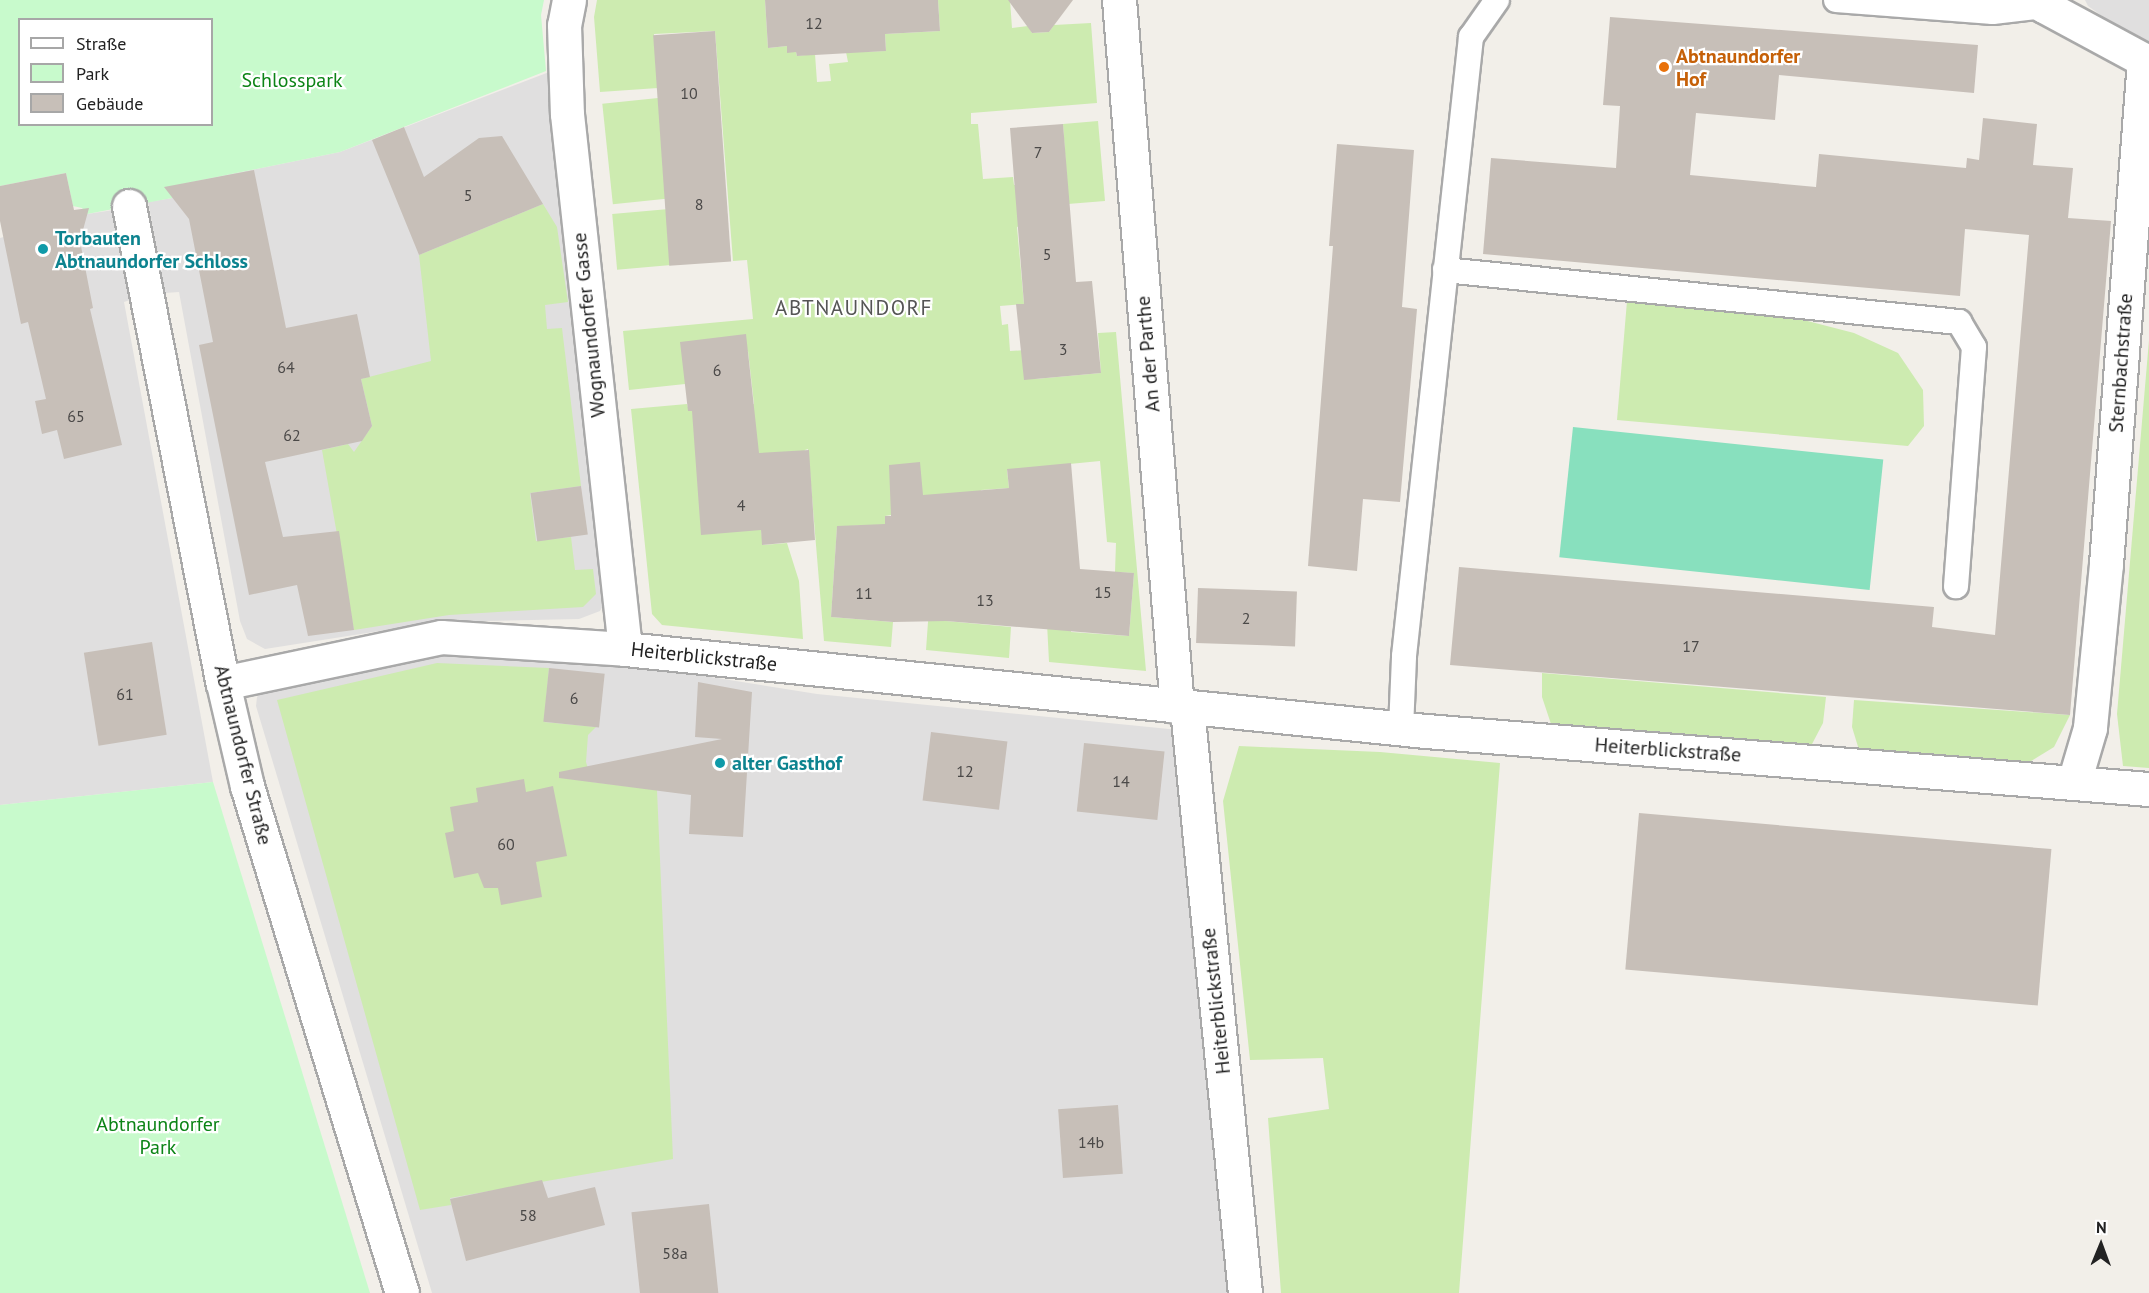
<!DOCTYPE html>
<html>
<head>
<meta charset="utf-8">
<style>
  body { margin:0 }
  #map { position:relative; width:2149px; height:1293px; overflow:hidden; background:#f2efe9; font-family:"PT Sans",sans-serif }
  div>[style] { position:absolute }
  [style*='--x'] { left:calc(var(--x)*1px); top:calc(var(--y)*1px); width:calc(var(--w)*1px); rotate:calc(var(--a)*1deg) }
  .residential>* { inset:0; background:#e0dfdf }
  .grass>* { inset:0; background:#cdebb0; transform-origin:0 0 }
  .park>* { inset:0; background:#c8facc }
  .pitch>* { inset:0; background:#88e0be; transform-origin:0 0 }
  .building>* { inset:0; background:#c7bfb8; transform-origin:0 0 }
  .roads { filter:drop-shadow(2px 0 #a9a9a9) drop-shadow(-2px 0 #a9a9a9) drop-shadow(0 2px #a9a9a9) drop-shadow(0 -2px #a9a9a9) }
  .lane>* { height:24px; margin:-12px; padding:0 12px; transform-origin:12px; border-radius:12px; background:#fff }
  .street>* { height:33px; margin:-16.5px; padding:0 16.5px; transform-origin:16.5px; border-radius:16.5px; background:#fff }
  .dots>* { width:16px; height:16px; translate:-50% -50%; box-sizing:border-box; border:3px solid #fff; border-radius:50% }
  span { translate:-50% -50%; white-space:nowrap; text-align:center; line-height:1.15; -webkit-text-stroke:4.5px #fff; paint-order:stroke }
  .number-label { font-size:16px; color:#4b4948 }
  .number-label span { -webkit-text-stroke-width:0 }
  .food-label { font-size:20px; color:#c56008; font-weight:700 }
  .left { translate:0 -50%; text-align:left }
  .park-label { font-size:20px; color:#0c8416 }
  .culture-label { font-size:20px; color:#0d838f; font-weight:700 }
  .street-label { font-size:20px; color:#222 }
  .neighbourhood-label { font-size:21px; color:#555; letter-spacing:1.5px }
  .legend { position:absolute; left:18px; top:18px; width:195px; height:108px; box-sizing:border-box; background:#fff; border:2px solid #a7a7a7; margin:0; padding:8px 10px; list-style:none; font-size:18px; color:#222 }
  .legend li { display:flex; align-items:center; gap:12px; height:30px }
  .legend b { width:30px; border:2px solid #a7a7a7 }
  .north { position:absolute; left:2071px; top:1215px; width:60px; height:60px; -webkit-text-stroke:4px #fff; paint-order:stroke; rotate:1deg; font-size:16px; font-weight:700; line-height:24px; text-align:center; color:#222 }
  .north::after { content:''; display:block; margin:auto; width:21px; height:27px; background:#222; clip-path:polygon(50% 0,100% 100%,50% 72%,0 100%) }
</style>
</head>
<body>
<div id="map">
  <div class="residential">
    <i style="clip-path:polygon(2085px 0,2149px 0,2149px 50px,2088px 6px)"></i>
    <i style="clip-path:polygon(557px 69px,608px 596px,600px 611px,579px 619px,437px 622px,265px 649px,247px 639px,240px 621px,179px 292px,165px 293px,148px 202px,172px 198px,174px 189px,182px 184px,340px 152px)"></i>
    <i style="clip-path:polygon(120px 209px,136px 298px,124px 302px,213px 782px,0 805px,0 238px,87px 214px)"></i>
    <i style="clip-path:polygon(441px 650px,623px 663px,817px 694px,1179px 730px,1235px 1293px,432px 1293px,256px 706px,257px 697px,263px 691px)"></i>
  </div>
  <div class="grass">
    <i style="clip-path:polygon(597px 0,765px 0,768px 48px,787px 46px,787px 52px,796px 52px,797px 56px,815px 54px,817px 82px,831px 81px,829px 64px,848px 62px,845px 47px,861px 52px,886px 51px,885px 34px,940px 31px,938px 0,1010px 0,1012px 28px,1028px 26px,1032px 33px,1049px 32px,1054px 25px,1091px 23px,1097px 103px,971px 113px,971px 124px,978px 124px,983px 179px,1013px 177px,1014px 185px,1067px 182px,1063px 124px,1098px 121px,1105px 201px,1018px 208px,1020px 226px,1017px 227px,1024px 304px,1000px 306px,1002px 325px,1008px 324px,1010px 351px,1026px 350px,1028px 377px,1035px 379px,1101px 373px,1098px 333px,1116px 332px,1146px 671px,1049px 662px,1042px 527px,1076px 524px,1071px 632px,1129px 636px,1134px 573px,1115px 572px,1116px 543px,1107px 542px,1100px 461px,1007px 470px,1009px 488px,981px 490px,946px 621px,1011px 627px,1009px 658px,926px 650px,931px 580px,891px 515px,885px 516px,885px 546px,866px 525px,837px 527px,831px 617px,893px 622px,891px 647px,824px 641px,808px 449px,805px 450px,761px 530px,763px 545px,787px 543px,799px 581px,803px 639px,662px 625px,652px 614px,631px 409px,687px 404px,689px 411px,754px 404px,748px 351px,707px 355px,685px 384px,629px 390px,623px 331px,753px 319px,747px 260px,733px 261px,715px 31px,654px 34px,658px 88px,600px 92px,594px 17px)"></i>
    <i style="left:658px;top:98px;width:101px;height:56px;rotate:84deg"></i>
    <i style="clip-path:polygon(543px 204px,557px 227px,568px 302px,545px 305px,547px 329px,562px 328px,581px 486px,530px 493px,536px 541px,571px 537px,575px 570px,593px 569px,596px 594px,583px 607px,449px 615px,354px 630px,322px 450px,348px 444px,354px 452px,372px 426px,361px 379px,431px 361px,419px 255px)"></i>
    <i style="left:669px;top:209px;width:56px;height:57px;rotate:85deg"></i>
    <i style="clip-path:polygon(1627px 301px,1792px 317px,1854px 333px,1898px 353px,1923px 390px,1924px 426px,1908px 446px,1617px 420px)"></i>
    <i style="clip-path:polygon(2149px 340px,2149px 768px,2123px 766px,2117px 714px)"></i>
    <i style="clip-path:polygon(437px 663px,549px 668px,544px 722px,596px 727px,588px 735px,586px 762px,592px 782px,657px 790px,673px 1159px,450px 1198px,451px 1205px,420px 1210px,277px 700px)"></i>
    <i style="clip-path:polygon(1542px 673px,1826px 697px,1823px 723px,1811px 746px,1551px 724px,1542px 697px)"></i>
    <i style="clip-path:polygon(1854px 700px,2070px 715px,2054px 747px,2023px 766px,1859px 750px,1852px 727px)"></i>
    <i style="clip-path:polygon(1239px 746px,1380px 752px,1500px 763px,1459px 1293px,1281px 1293px,1268px 1118px,1329px 1109px,1323px 1058px,1250px 1060px,1223px 801px)"></i>
  </div>
  <div class="park">
    <i style="clip-path:polygon(evenodd,0 0,544px 0,541px 15px,546px 71px,340px 152px,182px 184px,174px 189px,172px 198px,87px 214px,82px 208px,73px 206px,66px 173px,0 186px,0 0,20px 20px,212px 20px,212px 124px,20px 124px,20px 20px)"></i>
    <i style="clip-path:polygon(213px 782px,370px 1293px,0 1293px,0 805px)"></i>
  </div>
  <div class="pitch">
    <i style="left:1573px;top:427px;width:312px;height:131px;rotate:6deg"></i>
  </div>
  <div class="building">
    <i style="clip-path:polygon(765px 0,938px 0,940px 31px,885px 34px,886px 51px,797px 56px,796px 52px,787px 53px,787px 46px,768px 48px)"></i>
    <i style="clip-path:polygon(1008px 0,1073px 0,1049px 32px,1032px 33px)"></i>
    <i style="clip-path:polygon(1610px 17px,1978px 45px,1974px 93px,1779px 75px,1775px 120px,1696px 113px,1690px 175px,1816px 187px,1819px 154px,1966px 168px,1967px 158px,1979px 160px,1983px 118px,2037px 124px,2033px 165px,2073px 168px,2068px 218px,2111px 221px,2070px 715px,1450px 665px,1459px 567px,1934px 607px,1932px 627px,1995px 635px,2029px 235px,1965px 229px,1960px 296px,1483px 254px,1491px 158px,1616px 168px,1620px 106px,1603px 105px)"></i>
    <i style="left:715px;top:31px;width:231px;height:62px;rotate:86deg"></i>
    <i style="clip-path:polygon(1063px 124px,1076px 282px,1092px 281px,1101px 373px,1024px 380px,1016px 304px,1024px 304px,1010px 128px)"></i>
    <i style="clip-path:polygon(404px 127px,424px 177px,479px 138px,502px 136px,543px 204px,419px 255px,372px 140px)"></i>
    <i style="clip-path:polygon(1337px 144px,1414px 150px,1402px 307px,1417px 309px,1400px 502px,1363px 499px,1357px 571px,1308px 566px,1333px 246px,1329px 246px)"></i>
    <i style="clip-path:polygon(254px 170px,286px 328px,357px 314px,370px 377px,361px 379px,372px 426px,362px 441px,265px 462px,283px 537px,339px 531px,354px 630px,308px 636px,297px 585px,249px 595px,199px 345px,213px 342px,189px 219px,164px 187px)"></i>
    <i style="clip-path:polygon(66px 173px,74px 210px,89px 208px,80px 241px,93px 308px,90px 309px,122px 445px,64px 459px,57px 430px,42px 434px,35px 401px,46px 399px,28px 322px,21px 324px,0 221px,0 186px)"></i>
    <i style="clip-path:polygon(746px 334px,759px 453px,809px 450px,815px 540px,762px 545px,761px 530px,701px 535px,692px 411px,688px 411px,680px 342px)"></i>
    <i style="clip-path:polygon(920px 462px,923px 495px,1009px 488px,1007px 469px,1071px 463px,1080px 569px,1134px 573px,1129px 636px,946px 621px,893px 622px,831px 617px,837px 526px,885px 524px,885px 516px,891px 516px,889px 465px)"></i>
    <i style="left:581px;top:486px;width:49px;height:51px;rotate:82deg"></i>
    <i style="left:1198px;top:588px;width:99px;height:55px;rotate:2deg"></i>
    <i style="left:152px;top:642px;width:94px;height:69px;rotate:81deg"></i>
    <i style="left:549px;top:668px;width:56px;height:54px;rotate:6deg"></i>
    <i style="clip-path:polygon(698px 682px,752px 692px,743px 837px,689px 834px,691px 795px,559px 778px,559px 772px,722px 739px,695px 737px)"></i>
    <i style="left:931px;top:732px;width:77px;height:69px;rotate:7deg"></i>
    <i style="left:1084px;top:743px;width:81px;height:69px;rotate:6deg"></i>
    <i style="clip-path:polygon(524px 779px,526px 792px,553px 786px,567px 856px,536px 862px,542px 897px,501px 905px,498px 888px,484px 888px,478px 873px,454px 878px,445px 833px,454px 831px,450px 807px,478px 802px,476px 788px)"></i>
    <i style="left:1639px;top:813px;width:414px;height:157px;rotate:5deg"></i>
    <i style="left:1118px;top:1105px;width:69px;height:60px;rotate:86deg"></i>
    <i style="clip-path:polygon(542px 1180px,548px 1198px,595px 1187px,605px 1225px,466px 1261px,450px 1199px)"></i>
    <i style="left:709px;top:1204px;width:90px;height:78px;rotate:84deg"></i>
  </div>
  <div class="roads">
    <div class="lane">
      <i style="--x:1836;--y:0;--w:157;--a:4.4"></i>
      <i style="--x:1993;--y:12;--w:51;--a:-6.7"></i>
      <i style="--x:1445;--y:270;--w:517;--a:5.78"></i>
      <i style="--x:1959;--y:322;--w:29;--a:59"></i>
      <i style="--x:1974;--y:347;--w:240;--a:94.3"></i>
      <i style="--x:1401;--y:729;--w:73;--a:-87.6"></i>
      <i style="--x:1404;--y:656;--w:623;--a:-83.82"></i>
      <i style="--x:1471;--y:37;--w:45;--a:-54.9"></i>
    </div>
    <div class="street">
      <i style="--x:569;--y:0;--w:25;--a:101"></i>
      <i style="--x:564;--y:25;--w:89;--a:88.1"></i>
      <i style="--x:567;--y:114;--w:538;--a:83.81"></i>
      <i style="--x:1119;--y:0;--w:709;--a:85.31"></i>
      <i style="--x:2043;--y:0;--w:6;--a:81"></i>
      <i style="--x:2044;--y:6;--w:114;--a:28.4"></i>
      <i style="--x:2144;--y:60;--w:505;--a:94.31"></i>
      <i style="--x:2106;--y:564;--w:165;--a:95.6"></i>
      <i style="--x:2090;--y:728;--w:56;--a:106.5"></i>
      <i style="--x:129;--y:206;--w:486;--a:78.9"></i>
      <i style="--x:223;--y:683;--w:106;--a:76.9"></i>
      <i style="--x:247;--y:786;--w:530;--a:73"></i>
      <i style="--x:223;--y:683;--w:223;--a:-11.9"></i>
      <i style="--x:441;--y:637;--w:184;--a:3.7"></i>
      <i style="--x:625;--y:649;--w:805;--a:5.85"></i>
      <i style="--x:1426;--y:731;--w:725;--a:4.59"></i>
      <i style="--x:1187;--y:708;--w:588;--a:84.34"></i>
    </div>
  </div>
  <div class="dots">
    <i style="left:1664px;top:67px;background:#e8710a"></i>
    <i style="left:43px;top:249px;background:#0f9aa8"></i>
    <i style="left:720px;top:763px;background:#0f9aa8"></i>
  </div>
  <div class="number-label">
    <span style="left:814px;top:23px">12</span>
    <span style="left:689px;top:93px">10</span>
    <span style="left:1038px;top:152px">7</span>
    <span style="left:468px;top:195px">5</span>
    <span style="left:699px;top:204px">8</span>
    <span style="left:1047px;top:254px">5</span>
    <span style="left:1063px;top:349px">3</span>
    <span style="left:286px;top:367px">64</span>
    <span style="left:717px;top:370px">6</span>
    <span style="left:76px;top:416px">65</span>
    <span style="left:292px;top:435px">62</span>
    <span style="left:741px;top:505px">4</span>
    <span style="left:1103px;top:592px">15</span>
    <span style="left:864px;top:593px">11</span>
    <span style="left:985px;top:600px">13</span>
    <span style="left:1246px;top:618px">2</span>
    <span style="left:1691px;top:646px">17</span>
    <span style="left:125px;top:694px">61</span>
    <span style="left:574px;top:698px">6</span>
    <span style="left:965px;top:771px">12</span>
    <span style="left:1121px;top:781px">14</span>
    <span style="left:506px;top:844px">60</span>
    <span style="left:1091px;top:1142px">14b</span>
    <span style="left:528px;top:1215px">58</span>
    <span style="left:675px;top:1253px">58a</span>
  </div>
  <div class="food-label">
    <span class="left" style="left:1676px;top:68px">Abtnaundorfer<br>Hof</span>
  </div>
  <div class="park-label">
    <span style="left:292px;top:80px">Schlosspark</span>
    <span style="left:158px;top:1136px">Abtnaundorfer<br>Park</span>
  </div>
  <div class="culture-label">
    <span class="left" style="left:55px;top:250px">Torbauten<br>Abtnaundorfer Schloss</span>
    <span class="left" style="left:732px;top:763px">alter Gasthof</span>
  </div>
  <div class="street-label">
    <span style="left:589px;top:325px;rotate:-96deg">Wognaundorfer Gasse</span>
    <span style="left:1148px;top:354px;rotate:-95deg">An der Parthe</span>
    <span style="left:2121px;top:363px;rotate:-86deg">Sternbachstraße</span>
    <span style="left:704px;top:657px;rotate:6deg">Heiterblickstraße</span>
    <span style="left:1668px;top:750px;rotate:4deg">Heiterblickstraße</span>
    <span style="left:243px;top:755px;rotate:76deg">Abtnaundorfer Straße</span>
    <span style="left:1216px;top:1001px;rotate:-96deg">Heiterblickstraße</span>
  </div>
  <div class="neighbourhood-label">
    <span style="left:854px;top:308px">ABTNAUNDORF</span>
  </div>
  <ul class="legend">
  <li><b style="height:8px;background:#fff"></b>Straße</li>
  <li><b style="height:16px;background:#c8facc"></b>Park</li>
  <li><b style="height:16px;background:#c7bfb8"></b>Gebäude</li>
  </ul>
  <div class="north">N</div>
</div>
</body>
</html>
